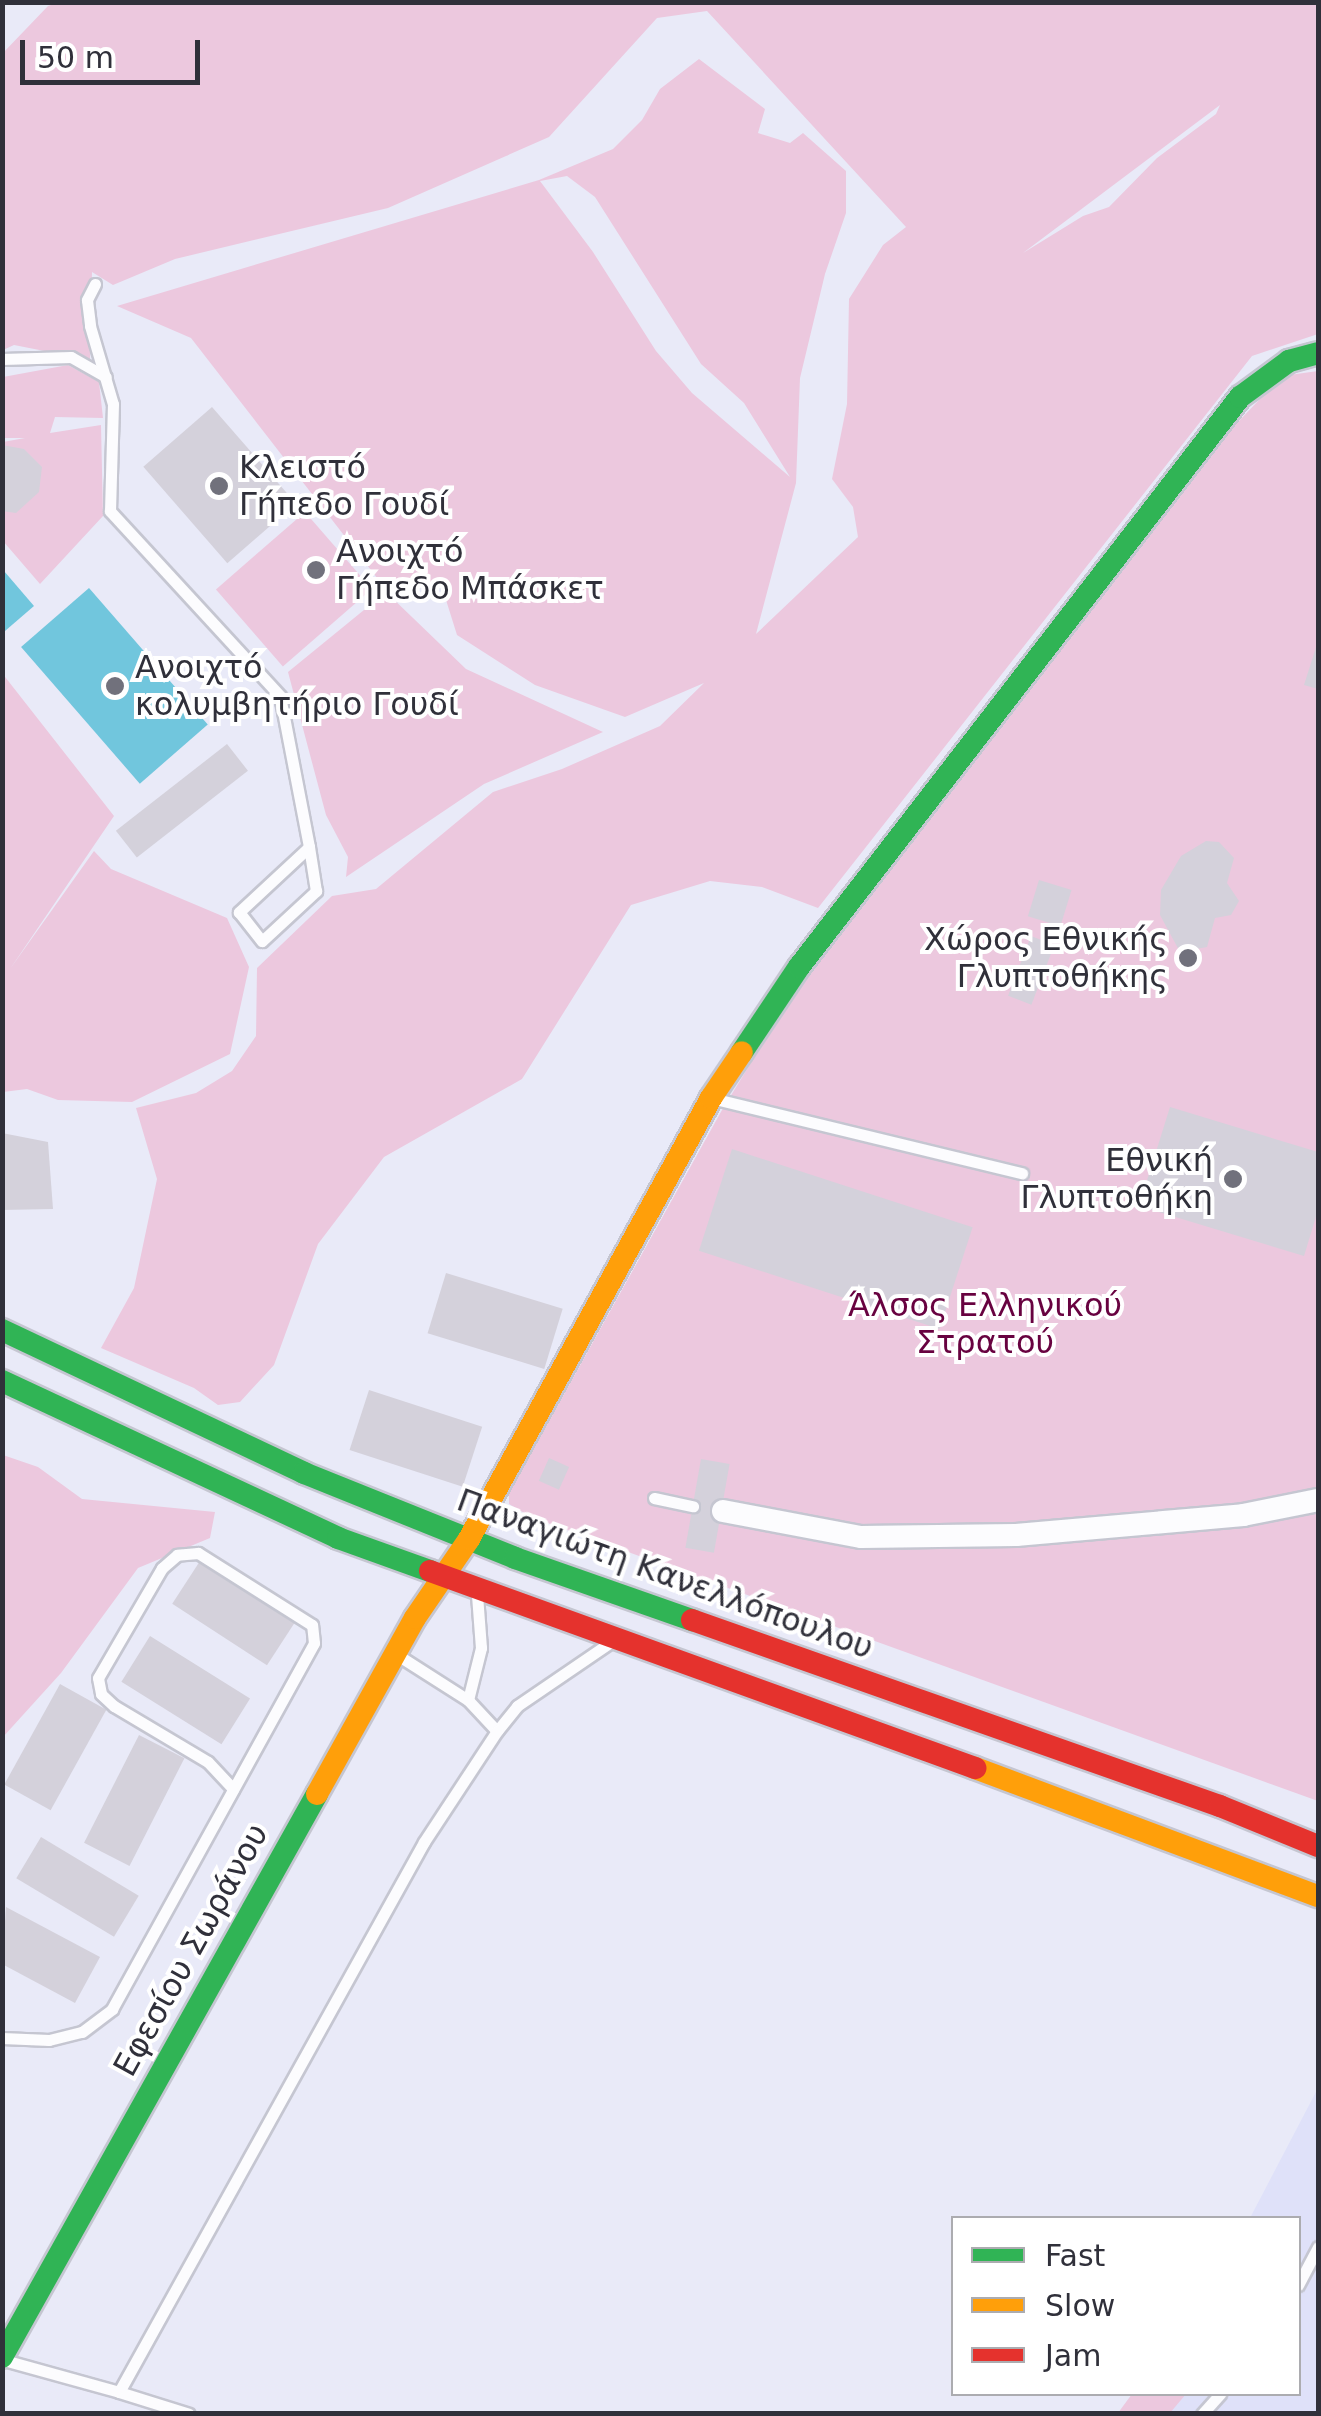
<!DOCTYPE html>
<html>
<head>
<meta charset="utf-8">
<style>
  body { margin:0 }
  #map { position:relative; width:1321px; height:2416px; overflow:hidden; background:#e9eaf8; font-family:"DejaVu Sans",sans-serif }
  div>[style] { position:absolute }
  [style*='--x'] { left:calc(var(--x)*1px); top:calc(var(--y)*1px); width:calc(var(--w)*1px); rotate:calc(var(--a)*1deg) }
  .built>* { inset:0; background:#dfe1f9 }
  .green>* { inset:0; background:#ecc8de; transform-origin:0 0 }
  .water>* { inset:0; background:#71c6dd; transform-origin:0 0 }
  .building>* { inset:0; background:#d4d1db; transform-origin:0 0 }
  .roads { filter:drop-shadow(2px 0 #c5c6d1) drop-shadow(-2px 0 #c5c6d1) drop-shadow(0 2px #c5c6d1) drop-shadow(0 -2px #c5c6d1) }
  .lane>* { height:11px; margin:-5.5px; padding:0 5.5px; transform-origin:5.5px; border-radius:5.5px; background:#fcfcfe }
  .street>* { height:22px; margin:-11px; padding:0 11px; transform-origin:11px; border-radius:11px; background:#fcfcfe }
  .fast>* { height:22px; margin:-11px; padding:0 11px; transform-origin:11px; border-radius:11px; background:#30b455 }
  .slow>* { height:22px; margin:-11px; padding:0 11px; transform-origin:11px; border-radius:11px; background:#ff9f0a }
  .jam>* { height:22px; margin:-11px; padding:0 11px; transform-origin:11px; border-radius:11px; background:#e5322d }
  .dots>* { width:28px; height:28px; translate:-50% -50%; box-sizing:border-box; border:5px solid #fff; border-radius:50% }
  span { translate:-50% -50%; white-space:nowrap; text-align:center; line-height:1.15; -webkit-text-stroke:8px #fff; paint-order:stroke }
  .poi-label { font-size:32px; color:#30303a }
  .left { translate:0 -50%; text-align:left }
  .right { translate:-100% -50%; text-align:right }
  .park-label { font-size:32px; color:#680240 }
  .street-label { font-size:32px; color:#30303a }
  .frame { position:absolute; inset:0; border:5px solid #30303a; pointer-events:none }
  .legend { position:absolute; left:951px; top:2216px; width:350px; height:180px; box-sizing:border-box; background:#fff; border:2px solid #acacb0; margin:0; padding:12px 18px; list-style:none; font-size:30px; color:#30303a }
  .legend li { display:flex; align-items:center; gap:20px; height:50px }
  .legend b { width:50px; border:2px solid #acacb0 }
  .scale { position:absolute; left:20px; top:40px; width:180px; height:45px; box-sizing:border-box; border:5px solid #30303a; border-top:0; padding-left:12px; font-size:30px; line-height:35px; white-space:nowrap; color:#30303a; -webkit-text-stroke:8px #fff; paint-order:stroke }
</style>
</head>
<body>
<div id="map">
  <div class="built">
    <i style="clip-path:polygon(1318px 2088px,1318px 2413px,1118px 2414px,1132px 2394px,1298px 2394px,1298px 2218px,1250px 2218px)"></i>
  </div>
  <div class="green">
    <i style="clip-path:polygon(evenodd,60px 2px,1318px 3px,1318px 334px,1252px 356px,818px 908px,762px 887px,710px 881px,631px 905px,522px 1079px,384px 1157px,318px 1244px,274px 1365px,240px 1402px,218px 1405px,194px 1388px,101px 1348px,134px 1288px,157px 1179px,136px 1108px,196px 1093px,232px 1071px,256px 1036px,257px 968px,332px 896px,376px 889px,493px 792px,562px 769px,660px 726px,704px 683px,625px 717px,535px 685px,457px 635px,441px 584px,381px 583px,191px 338px,117px 306px,539px 180px,613px 149px,642px 120px,660px 89px,699px 59px,765px 109px,758px 133px,790px 143px,803px 133px,846px 171px,846px 213px,825px 274px,800px 378px,796px 483px,756px 634px,858px 537px,853px 507px,832px 479px,847px 404px,849px 299px,883px 245px,906px 227px,707px 11px,657px 18px,549px 137px,388px 208px,175px 259px,113px 285px,92px 272px,90px 360px,14px 345px,3px 350px,2px 54px,48px 6px,60px 2px,1220px 105px,1216px 114px,1157px 158px,1109px 207px,1083px 216px,1023px 253px,1220px 105px,60px 2px,567px 176px,595px 197px,701px 364px,744px 403px,790px 477px,692px 393px,656px 351px,593px 252px,540px 181px,567px 176px)"></i>
    <i style="clip-path:polygon(68px 365px,99px 382px,103px 418px,55px 417px,50px 433px,101px 425px,103px 516px,40px 584px,3px 541px,3px 442px,25px 438px,3px 438px,3px 377px)"></i>
    <i style="clip-path:polygon(1318px 371px,1318px 1801px,531px 1517px,509px 1504px,509px 1493px,722px 1110px,814px 960px,1188px 474px,1282px 376px)"></i>
    <i style="left:305px;top:512px;width:102px;height:118px;rotate:49deg"></i>
    <i style="clip-path:polygon(386px 592px,466px 669px,603px 732px,484px 784px,346px 877px,348px 857px,326px 815px,288px 672px)"></i>
    <i style="clip-path:polygon(2px 673px,114px 816px,10px 969px,94px 851px,111px 869px,227px 918px,249px 967px,230px 1054px,132px 1102px,58px 1100px,27px 1089px,3px 1092px)"></i>
    <i style="clip-path:polygon(3px 1455px,38px 1467px,82px 1499px,215px 1512px,210px 1538px,138px 1568px,61px 1673px,3px 1737px)"></i>
    <i style="clip-path:polygon(1132px 2394px,1186px 2394px,1170px 2413px,1118px 2413px)"></i>
  </div>
  <div class="water">
    <i style="clip-path:polygon(4px 571px,34px 606px,5px 631px,2px 628px)"></i>
    <i style="left:89px;top:588px;width:181px;height:90px;rotate:49deg"></i>
  </div>
  <div class="building">
    <i style="left:212px;top:407px;width:128px;height:91px;rotate:49deg"></i>
    <i style="clip-path:polygon(2px 445px,24px 449px,42px 467px,39px 492px,16px 513px,2px 511px)"></i>
    <i style="clip-path:polygon(1318px 641px,1318px 689px,1304px 685px)"></i>
    <i style="left:227px;top:744px;width:34px;height:141px;rotate:52deg"></i>
    <i style="clip-path:polygon(1206px 841px,1219px 842px,1234px 858px,1227px 883px,1239px 901px,1231px 915px,1215px 918px,1207px 947px,1180px 952px,1160px 915px,1161px 890px,1181px 856px)"></i>
    <i style="left:1039px;top:880px;width:34px;height:38px;rotate:17deg"></i>
    <i style="left:1031px;top:936px;width:25px;height:64px;rotate:21deg"></i>
    <i style="clip-path:polygon(1170px 1107px,1318px 1152px,1318px 1210px,1304px 1256px,1139px 1206px)"></i>
    <i style="clip-path:polygon(2px 1133px,48px 1142px,53px 1209px,2px 1210px)"></i>
    <i style="left:732px;top:1149px;width:253px;height:107px;rotate:18deg"></i>
    <i style="left:446px;top:1273px;width:122px;height:63px;rotate:17deg"></i>
    <i style="left:369px;top:1390px;width:119px;height:63px;rotate:18deg"></i>
    <i style="left:549px;top:1458px;width:22px;height:25px;rotate:24deg"></i>
    <i style="left:701px;top:1459px;width:29px;height:90px;rotate:10deg"></i>
    <i style="left:200px;top:1561px;width:113px;height:51px;rotate:33deg"></i>
    <i style="left:150px;top:1636px;width:118px;height:54px;rotate:32deg"></i>
    <i style="left:60px;top:1684px;width:53px;height:115px;rotate:29deg"></i>
    <i style="left:139px;top:1735px;width:51px;height:121px;rotate:27deg"></i>
    <i style="left:41px;top:1837px;width:114px;height:48px;rotate:31deg"></i>
    <i style="clip-path:polygon(6px 1907px,100px 1957px,75px 2003px,2px 1964px)"></i>
  </div>
  <div class="roads">
    <div class="lane">
      <i style="--x:95;--y:284;--w:18;--a:117"></i>
      <i style="--x:87;--y:300;--w:26;--a:83"></i>
      <i style="--x:90;--y:326;--w:81;--a:73.6"></i>
      <i style="--x:113;--y:404;--w:107;--a:91.6"></i>
      <i style="--x:110;--y:511;--w:251;--a:47.4"></i>
      <i style="--x:280;--y:696;--w:154;--a:79.1"></i>
      <i style="--x:309;--y:847;--w:96;--a:137.1"></i>
      <i style="--x:239;--y:912;--w:37;--a:52"></i>
      <i style="--x:262;--y:941;--w:74;--a:-42.8"></i>
      <i style="--x:316;--y:891;--w:45;--a:-99"></i>
      <i style="--x:2;--y:359;--w:69;--a:-1.7"></i>
      <i style="--x:71;--y:357;--w:40;--a:29.7"></i>
      <i style="--x:715;--y:1099;--w:316;--a:13.6"></i>
      <i style="--x:654;--y:1498;--w:40;--a:12"></i>
      <i style="--x:399;--y:1656;--w:82;--a:32.5"></i>
      <i style="--x:468;--y:1700;--w:42;--a:46.9"></i>
      <i style="--x:497;--y:1731;--w:32;--a:-51"></i>
      <i style="--x:517;--y:1706;--w:110;--a:-34.3"></i>
      <i style="--x:468;--y:1700;--w:54;--a:-76"></i>
      <i style="--x:481;--y:1648;--w:53;--a:-94.3"></i>
      <i style="--x:2;--y:2038;--w:47;--a:2.4"></i>
      <i style="--x:49;--y:2040;--w:34;--a:-14"></i>
      <i style="--x:82;--y:2032;--w:38;--a:-37"></i>
      <i style="--x:112;--y:2009;--w:418;--a:-61.1"></i>
      <i style="--x:314;--y:1643;--w:18;--a:-96"></i>
      <i style="--x:312;--y:1625;--w:135;--a:-147.7"></i>
      <i style="--x:198;--y:1553;--w:21;--a:175"></i>
      <i style="--x:177;--y:1555;--w:20;--a:139"></i>
      <i style="--x:162;--y:1568;--w:127;--a:120.2"></i>
      <i style="--x:98;--y:1678;--w:16;--a:79"></i>
      <i style="--x:101;--y:1694;--w:18;--a:43"></i>
      <i style="--x:114;--y:1706;--w:109;--a:30.8"></i>
      <i style="--x:208;--y:1762;--w:37;--a:47"></i>
      <i style="--x:1298;--y:2285;--w:43;--a:-62.2"></i>
      <i style="--x:4;--y:2360;--w:119;--a:15.5"></i>
      <i style="--x:119;--y:2392;--w:629;--a:-60.99"></i>
      <i style="--x:424;--y:1842;--w:133;--a:-56.7"></i>
      <i style="--x:119;--y:2392;--w:73;--a:17.4"></i>
      <i style="--x:1202;--y:2414;--w:27;--a:-48"></i>
    </div>
    <div class="street">
      <i style="--x:723;--y:1511;--w:140;--a:10.7"></i>
      <i style="--x:861;--y:1537;--w:155;--a:-0.7"></i>
      <i style="--x:1016;--y:1535;--w:228;--a:-5"></i>
      <i style="--x:1243;--y:1515;--w:76;--a:-11.3"></i>
    </div>
    <div class="fast">
      <i style="--x:742;--y:1052;--w:102;--a:-56.2"></i>
      <i style="--x:799;--y:967;--w:721;--a:-52.27"></i>
      <i style="--x:1240;--y:397;--w:61;--a:-36.3"></i>
      <i style="--x:1289;--y:361;--w:30;--a:-15"></i>
      <i style="--x:2;--y:1330;--w:334;--a:25.3"></i>
      <i style="--x:304;--y:1473;--w:227;--a:21.9"></i>
      <i style="--x:515;--y:1558;--w:188;--a:19.3"></i>
      <i style="--x:2;--y:1381;--w:371;--a:25"></i>
      <i style="--x:338;--y:1538;--w:98;--a:19.7"></i>
      <i style="--x:2;--y:2357;--w:645;--a:-60.77"></i>
    </div>
    <div class="slow">
      <i style="--x:975;--y:1768;--w:366;--a:20.5"></i>
      <i style="--x:317;--y:1794;--w:201;--a:-60.9"></i>
      <i style="--x:415;--y:1618;--w:96;--a:-55.6"></i>
      <i style="--x:469;--y:1539;--w:503;--a:-61.24"></i>
      <i style="--x:711;--y:1098;--w:55;--a:-56"></i>
    </div>
    <div class="jam">
      <i style="--x:430;--y:1571;--w:580;--a:19.87"></i>
      <i style="--x:692;--y:1620;--w:560;--a:19.41"></i>
      <i style="--x:1220;--y:1806;--w:106;--a:22.2"></i>
    </div>
  </div>
  <div class="dots">
    <i style="left:219px;top:486px;background:#71717c"></i>
    <i style="left:316px;top:570px;background:#71717c"></i>
    <i style="left:115px;top:686px;background:#71717c"></i>
    <i style="left:1188px;top:958px;background:#71717c"></i>
    <i style="left:1233px;top:1179px;background:#71717c"></i>
  </div>
  <div class="poi-label">
    <span class="left" style="left:239px;top:486px">Κλειστό<br>Γήπεδο Γουδί</span>
    <span class="left" style="left:336px;top:570px">Ανοιχτό<br>Γήπεδο Μπάσκετ</span>
    <span class="left" style="left:135px;top:686px">Ανοιχτό<br>κολυμβητήριο Γουδί</span>
    <span class="right" style="left:1168px;top:958px">Χώρος Εθνικής<br>Γλυπτοθήκης</span>
    <span class="right" style="left:1213px;top:1179px">Εθνική<br>Γλυπτοθήκη</span>
  </div>
  <div class="park-label">
    <span style="left:985px;top:1324px">Άλσος Ελληνικού<br>Στρατού</span>
  </div>
  <div class="street-label">
    <span style="left:665px;top:1574px;rotate:20deg">Παναγιώτη Κανελλόπουλου</span>
    <span style="left:191px;top:1950px;rotate:-61deg">Εφεσίου Σωράνου</span>
  </div>
  <div class="frame"></div>
  <ul class="legend">
  <li><b style="height:12px;background:#30b455"></b>Fast</li>
  <li><b style="height:12px;background:#ff9f0a"></b>Slow</li>
  <li><b style="height:12px;background:#e5322d"></b>Jam</li>
  </ul>
  <div class="scale">50 m</div>
</div>
</body>
</html>
